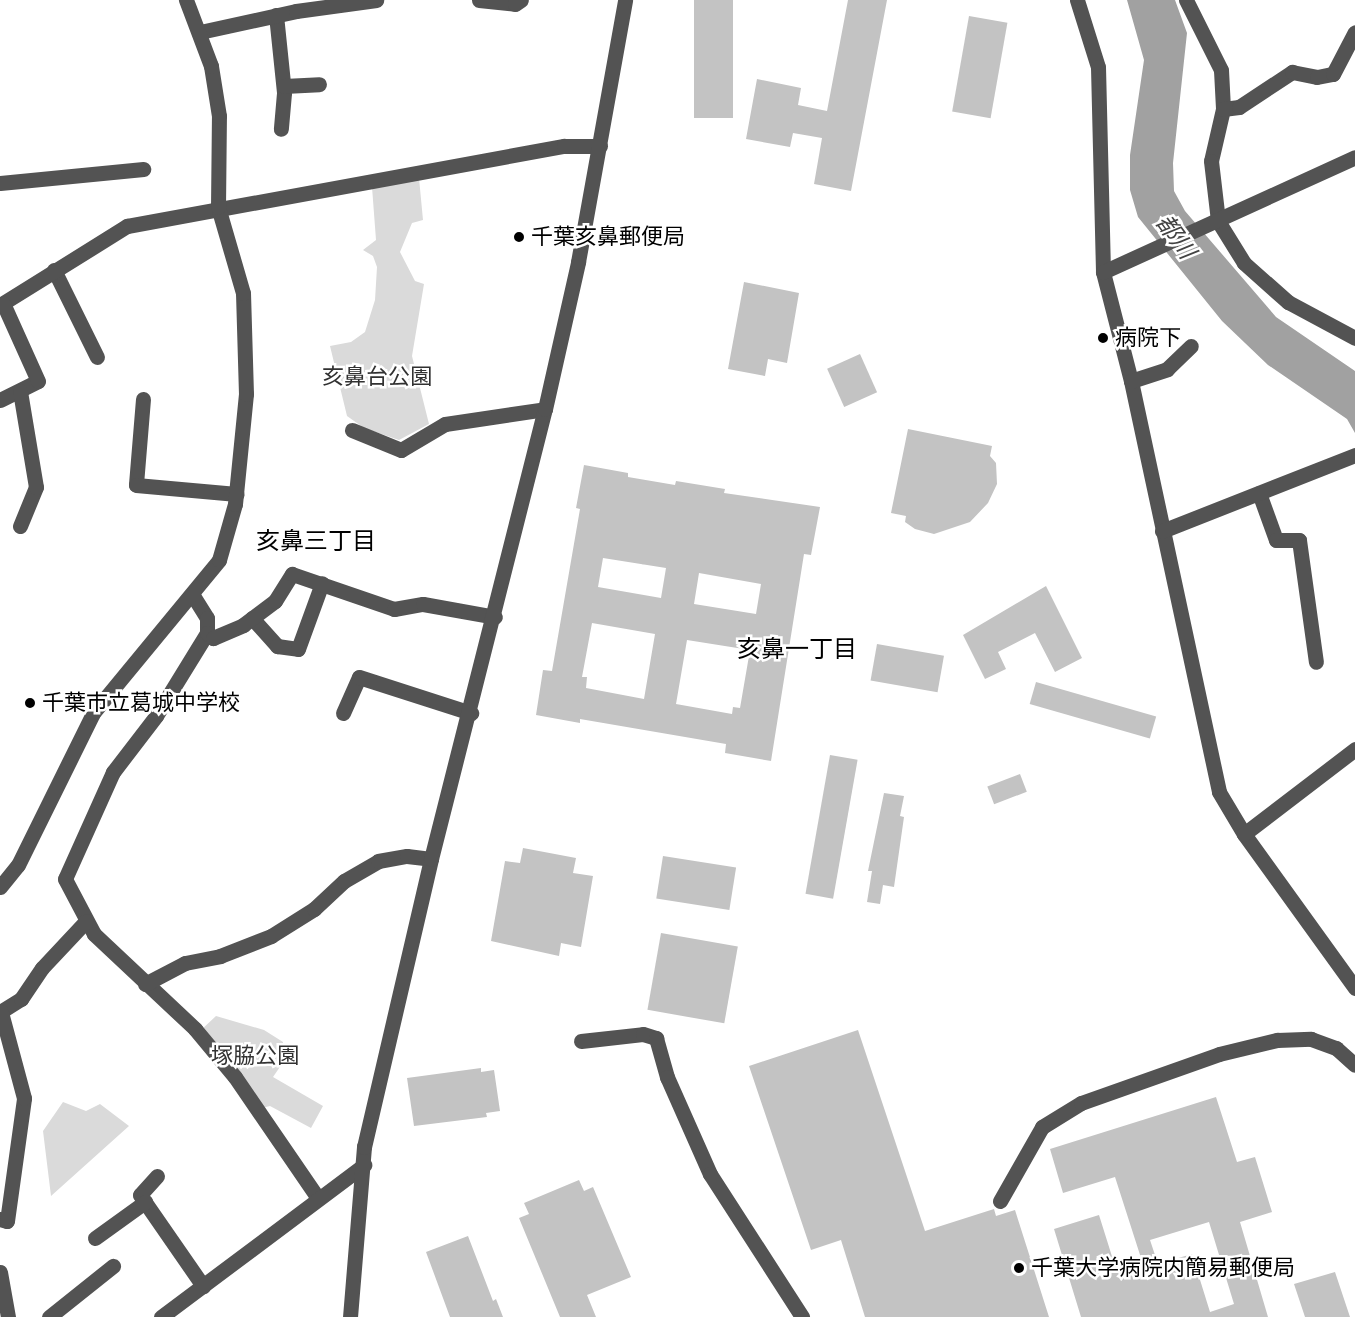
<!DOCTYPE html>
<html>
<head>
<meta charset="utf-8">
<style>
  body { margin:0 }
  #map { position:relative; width:1355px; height:1317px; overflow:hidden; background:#fff; font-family:Signika,"Noto Sans JP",sans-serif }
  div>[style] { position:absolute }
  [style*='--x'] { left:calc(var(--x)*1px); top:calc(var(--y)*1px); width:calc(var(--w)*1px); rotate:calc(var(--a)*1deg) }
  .green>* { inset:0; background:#dadada }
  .water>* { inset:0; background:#a1a1a1 }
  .building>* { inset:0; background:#c3c3c3; transform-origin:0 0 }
  .minor>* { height:15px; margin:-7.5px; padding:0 7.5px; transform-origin:7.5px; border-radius:7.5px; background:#535353 }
  .dots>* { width:16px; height:16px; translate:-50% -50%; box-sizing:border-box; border:3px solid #fff; border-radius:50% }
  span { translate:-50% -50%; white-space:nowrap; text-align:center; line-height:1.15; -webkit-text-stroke:5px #fff; paint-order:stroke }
  .poi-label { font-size:22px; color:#000 }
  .left { translate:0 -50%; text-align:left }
  .park-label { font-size:22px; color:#313131 }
  .water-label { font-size:24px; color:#424242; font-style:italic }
  .neighbourhood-label { font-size:24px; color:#000 }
</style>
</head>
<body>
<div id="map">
  <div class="green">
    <i style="clip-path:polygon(419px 178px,423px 220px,412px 223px,400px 252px,415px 281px,424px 284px,412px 356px,429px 424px,399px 440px,364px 428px,347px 416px,330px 346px,351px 342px,365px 332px,375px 300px,377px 267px,373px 256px,363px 250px,376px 240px,372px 187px)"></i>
    <i style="clip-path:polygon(216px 1016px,264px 1030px,283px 1042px,284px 1061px,273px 1077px,323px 1106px,311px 1128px,270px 1106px,258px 1109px,200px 1031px)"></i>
    <i style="clip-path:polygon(63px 1102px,86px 1111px,100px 1104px,129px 1126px,51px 1196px,43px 1131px)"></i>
  </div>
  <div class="water">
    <i style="clip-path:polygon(1127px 0,1175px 0,1187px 33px,1173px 163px,1174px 191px,1185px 211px,1276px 317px,1355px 371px,1355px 433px,1347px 419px,1268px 365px,1222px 321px,1138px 217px,1130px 190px,1130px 155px,1144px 60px)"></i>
  </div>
  <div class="building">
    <i style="left:694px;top:0;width:39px;height:118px"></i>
    <i style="clip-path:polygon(848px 0,887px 0,851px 191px,814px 184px,822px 138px,793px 133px,790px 147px,746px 139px,757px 79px,801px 88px,798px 105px,827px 111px)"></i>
    <i style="left:969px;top:16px;width:39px;height:97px;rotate:10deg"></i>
    <i style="clip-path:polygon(744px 282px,799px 293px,787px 363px,768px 359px,765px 376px,728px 369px)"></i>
    <i style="left:860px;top:354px;width:42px;height:36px;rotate:66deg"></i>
    <i style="clip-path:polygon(908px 429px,992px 446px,990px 456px,996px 463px,997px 484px,988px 503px,970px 522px,934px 534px,915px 529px,905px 522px,906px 516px,891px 513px)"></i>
    <i style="clip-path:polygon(evenodd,584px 465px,628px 473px,628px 477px,675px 485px,676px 481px,725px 489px,724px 493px,820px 507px,811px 555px,804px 554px,771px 761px,725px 753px,726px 744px,580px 719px,580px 723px,536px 715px,543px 670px,552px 671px,580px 509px,576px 508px,584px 465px,603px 558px,666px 568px,661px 598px,598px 587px,603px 558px,584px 465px,699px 573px,761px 584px,756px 614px,694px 604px,699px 573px,584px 465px,592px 623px,655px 634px,644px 699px,586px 688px,587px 677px,582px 677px,592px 623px,584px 465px,687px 640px,750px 650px,740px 708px,733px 707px,732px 714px,676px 704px,687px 640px)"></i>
    <i style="clip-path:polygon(1046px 586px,1082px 658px,1055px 672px,1035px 633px,998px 652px,1006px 669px,985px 679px,963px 635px)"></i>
    <i style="left:877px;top:644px;width:68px;height:37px;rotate:10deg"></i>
    <i style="left:1036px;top:682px;width:125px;height:23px;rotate:16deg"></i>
    <i style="left:830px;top:755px;width:28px;height:141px;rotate:10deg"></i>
    <i style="left:1020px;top:774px;width:19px;height:35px;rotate:69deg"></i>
    <i style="clip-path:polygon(884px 793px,904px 796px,900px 816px,904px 817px,894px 887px,883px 885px,880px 904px,867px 902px,872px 871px,868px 871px)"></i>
    <i style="clip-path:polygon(523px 848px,576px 858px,573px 873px,593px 876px,581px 947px,561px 943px,559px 956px,491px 941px,505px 861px,520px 863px)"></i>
    <i style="left:663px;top:856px;width:74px;height:43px;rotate:9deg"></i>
    <i style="left:661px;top:933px;width:78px;height:78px;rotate:10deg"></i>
    <i style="clip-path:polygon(858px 1030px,925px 1231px,994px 1209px,996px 1216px,1015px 1210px,1049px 1317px,865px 1317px,841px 1240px,811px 1250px,749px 1066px)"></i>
    <i style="clip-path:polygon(481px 1068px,481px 1072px,494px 1070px,500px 1111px,486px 1113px,487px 1117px,414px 1126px,407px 1078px)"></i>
    <i style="clip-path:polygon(evenodd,1216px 1097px,1237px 1162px,1255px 1157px,1272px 1212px,1240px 1222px,1268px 1317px,1081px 1317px,1054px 1229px,1099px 1215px,1115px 1266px,1141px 1258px,1115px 1177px,1063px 1193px,1050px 1149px,1216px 1097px,1209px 1222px,1234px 1304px,1210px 1312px,1192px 1254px,1158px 1264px,1150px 1240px,1209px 1222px)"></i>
    <i style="clip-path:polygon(579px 1180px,584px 1191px,593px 1187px,631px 1277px,587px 1295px,596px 1317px,560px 1317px,519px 1218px,529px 1214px,524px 1203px)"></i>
    <i style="clip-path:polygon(468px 1236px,493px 1301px,496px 1299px,503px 1317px,450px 1317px,426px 1252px)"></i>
    <i style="clip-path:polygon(1335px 1272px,1350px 1317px,1305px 1317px,1294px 1284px)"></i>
  </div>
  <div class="minor">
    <i style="--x:479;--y:0;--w:36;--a:6"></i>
    <i style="--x:515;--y:4;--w:7;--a:-34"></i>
    <i style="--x:1077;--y:0;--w:70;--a:72.6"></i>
    <i style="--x:1098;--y:67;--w:205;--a:88.6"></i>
    <i style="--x:1103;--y:272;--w:113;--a:75.6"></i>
    <i style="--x:1131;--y:381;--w:420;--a:77.9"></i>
    <i style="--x:1219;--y:792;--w:49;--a:59.2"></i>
    <i style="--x:1244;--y:834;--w:190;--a:54.2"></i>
    <i style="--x:1186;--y:0;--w:78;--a:63.4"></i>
    <i style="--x:1221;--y:70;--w:39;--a:87"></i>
    <i style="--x:1223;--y:109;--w:53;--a:103"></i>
    <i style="--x:1211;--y:161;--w:60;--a:83.3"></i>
    <i style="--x:1218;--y:221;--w:49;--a:58.2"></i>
    <i style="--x:1244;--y:263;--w:59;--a:41.6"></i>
    <i style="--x:1288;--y:302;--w:76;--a:28.2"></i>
    <i style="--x:276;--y:15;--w:78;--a:84.1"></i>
    <i style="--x:284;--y:93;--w:36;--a:95"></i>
    <i style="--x:200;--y:32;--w:98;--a:-12.3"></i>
    <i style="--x:296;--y:11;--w:81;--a:-7.8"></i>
    <i style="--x:284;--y:86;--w:35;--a:-3"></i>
    <i style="--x:1223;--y:109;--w:16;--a:-7"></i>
    <i style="--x:1239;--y:107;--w:64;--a:-33.4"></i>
    <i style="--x:1292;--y:72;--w:25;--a:11"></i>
    <i style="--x:1317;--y:77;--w:16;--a:-11"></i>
    <i style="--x:1333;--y:74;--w:47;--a:-62.4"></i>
    <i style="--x:0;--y:183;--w:144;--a:-5.6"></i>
    <i style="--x:54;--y:270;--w:97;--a:63.7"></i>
    <i style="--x:1103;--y:272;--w:277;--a:-24.5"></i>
    <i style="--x:0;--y:305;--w:150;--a:-31.9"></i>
    <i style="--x:127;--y:226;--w:444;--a:-10.4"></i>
    <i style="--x:564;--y:146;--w:36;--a:0"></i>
    <i style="--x:1131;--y:381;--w:38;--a:-18"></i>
    <i style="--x:1167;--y:369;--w:33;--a:-44"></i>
    <i style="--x:143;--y:399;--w:86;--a:94.7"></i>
    <i style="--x:136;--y:485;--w:101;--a:5.1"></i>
    <i style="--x:0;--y:400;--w:42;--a:-26.6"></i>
    <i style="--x:38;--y:381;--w:85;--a:-114.2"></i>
    <i style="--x:352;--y:430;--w:53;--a:22.2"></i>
    <i style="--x:401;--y:450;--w:51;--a:-30.6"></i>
    <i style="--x:445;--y:424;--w:101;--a:-8.5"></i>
    <i style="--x:1259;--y:493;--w:50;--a:70.1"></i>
    <i style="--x:1276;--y:540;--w:23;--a:0"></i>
    <i style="--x:1299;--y:540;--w:123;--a:82.1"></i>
    <i style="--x:20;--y:526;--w:42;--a:-67.7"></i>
    <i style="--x:36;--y:487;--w:97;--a:-99.5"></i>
    <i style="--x:1162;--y:531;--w:207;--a:-21.5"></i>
    <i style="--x:192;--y:594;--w:28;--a:58"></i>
    <i style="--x:207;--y:618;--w:15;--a:90"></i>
    <i style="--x:207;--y:633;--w:97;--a:121.6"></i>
    <i style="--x:156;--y:716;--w:71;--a:127.5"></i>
    <i style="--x:113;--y:772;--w:117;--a:114.2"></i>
    <i style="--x:65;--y:879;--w:62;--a:62.2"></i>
    <i style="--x:94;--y:934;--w:139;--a:43.2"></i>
    <i style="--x:195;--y:1029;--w:62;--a:50.2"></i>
    <i style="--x:235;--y:1077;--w:147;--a:55.6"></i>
    <i style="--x:252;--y:618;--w:38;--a:48"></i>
    <i style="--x:277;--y:646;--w:21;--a:8"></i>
    <i style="--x:298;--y:649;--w:70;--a:-70"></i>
    <i style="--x:207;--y:633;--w:8;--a:40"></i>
    <i style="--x:213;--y:638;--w:33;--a:-23"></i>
    <i style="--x:243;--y:625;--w:40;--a:-37"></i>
    <i style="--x:275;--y:601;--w:32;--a:-58"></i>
    <i style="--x:292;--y:574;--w:108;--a:18.9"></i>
    <i style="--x:394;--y:609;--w:29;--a:-10"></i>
    <i style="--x:423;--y:604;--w:73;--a:10.2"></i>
    <i style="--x:343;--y:713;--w:39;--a:-66"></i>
    <i style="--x:359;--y:677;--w:118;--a:17.8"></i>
    <i style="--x:1244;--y:834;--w:140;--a:-37.4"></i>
    <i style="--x:0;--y:887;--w:28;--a:-51"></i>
    <i style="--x:18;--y:865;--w:169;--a:-63.7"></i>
    <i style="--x:93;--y:713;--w:198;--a:-50.5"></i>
    <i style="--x:219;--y:560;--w:58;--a:-74.1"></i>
    <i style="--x:235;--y:504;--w:111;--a:-84.3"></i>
    <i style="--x:246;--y:394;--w:101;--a:-91.7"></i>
    <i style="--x:243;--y:293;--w:90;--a:-106.2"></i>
    <i style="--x:218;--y:207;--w:91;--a:-89.4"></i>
    <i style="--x:219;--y:116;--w:51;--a:-99.1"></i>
    <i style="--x:211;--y:66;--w:71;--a:-110.7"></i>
    <i style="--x:145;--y:984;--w:45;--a:-27.7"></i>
    <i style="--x:185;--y:963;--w:36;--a:-11"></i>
    <i style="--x:220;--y:956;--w:55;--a:-21.4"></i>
    <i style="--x:271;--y:936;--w:51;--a:-32.1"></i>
    <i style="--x:314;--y:909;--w:41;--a:-43"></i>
    <i style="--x:344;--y:881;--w:39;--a:-30"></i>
    <i style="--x:378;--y:861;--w:29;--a:-10"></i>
    <i style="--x:407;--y:856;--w:24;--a:7"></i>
    <i style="--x:0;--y:1012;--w:25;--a:-32"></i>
    <i style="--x:21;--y:999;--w:37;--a:-56"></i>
    <i style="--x:42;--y:968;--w:64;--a:-46.9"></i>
    <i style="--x:581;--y:1041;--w:62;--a:-6.4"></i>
    <i style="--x:643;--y:1034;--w:14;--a:17"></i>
    <i style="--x:656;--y:1038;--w:41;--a:74.2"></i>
    <i style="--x:667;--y:1077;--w:106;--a:66.1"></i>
    <i style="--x:710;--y:1174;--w:170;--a:57.2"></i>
    <i style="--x:157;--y:1176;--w:25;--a:132"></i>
    <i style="--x:140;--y:1195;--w:111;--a:55.3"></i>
    <i style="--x:1000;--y:1201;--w:85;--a:-60.4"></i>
    <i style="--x:1042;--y:1127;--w:46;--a:-31.6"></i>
    <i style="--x:1081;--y:1103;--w:146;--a:-19.5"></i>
    <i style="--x:1219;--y:1054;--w:60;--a:-13.6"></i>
    <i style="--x:1277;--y:1040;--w:34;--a:-2"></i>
    <i style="--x:1311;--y:1039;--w:27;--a:20"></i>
    <i style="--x:1336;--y:1048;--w:25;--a:42"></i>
    <i style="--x:0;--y:1219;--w:7;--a:16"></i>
    <i style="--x:7;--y:1221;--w:124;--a:-82.1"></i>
    <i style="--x:24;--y:1098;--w:89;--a:-105"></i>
    <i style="--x:95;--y:1238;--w:62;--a:-35.8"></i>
    <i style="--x:0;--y:1272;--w:46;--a:79.9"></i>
    <i style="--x:49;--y:1317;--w:82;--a:-38.6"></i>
    <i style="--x:161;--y:1317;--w:254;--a:-36.8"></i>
    <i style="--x:350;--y:1317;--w:171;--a:-85.3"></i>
    <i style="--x:364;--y:1147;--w:296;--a:-76.9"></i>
    <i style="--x:431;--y:859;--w:464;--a:-75.8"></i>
    <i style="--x:545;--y:409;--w:151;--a:-77.3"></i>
    <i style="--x:578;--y:262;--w:266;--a:-79.8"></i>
  </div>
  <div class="dots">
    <i style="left:519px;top:237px;background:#000"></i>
    <i style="left:1103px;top:338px;background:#000"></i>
    <i style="left:30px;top:703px;background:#000"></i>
    <i style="left:1019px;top:1268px;background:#000"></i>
  </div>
  <div class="poi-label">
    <span class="left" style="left:531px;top:237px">千葉亥鼻郵便局</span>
    <span class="left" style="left:1115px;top:338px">病院下</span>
    <span class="left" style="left:42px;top:703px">千葉市立葛城中学校</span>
    <span class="left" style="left:1031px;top:1268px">千葉大学病院内簡易郵便局</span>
  </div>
  <div class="park-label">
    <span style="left:377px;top:377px">亥鼻台公園</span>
    <span style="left:255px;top:1056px">塚脇公園</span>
  </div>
  <div class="water-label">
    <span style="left:1175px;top:237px;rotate:54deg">都川</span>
  </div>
  <div class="neighbourhood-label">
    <span style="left:316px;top:542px">亥鼻三丁目</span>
    <span style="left:797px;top:650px">亥鼻一丁目</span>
  </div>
</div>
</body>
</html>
